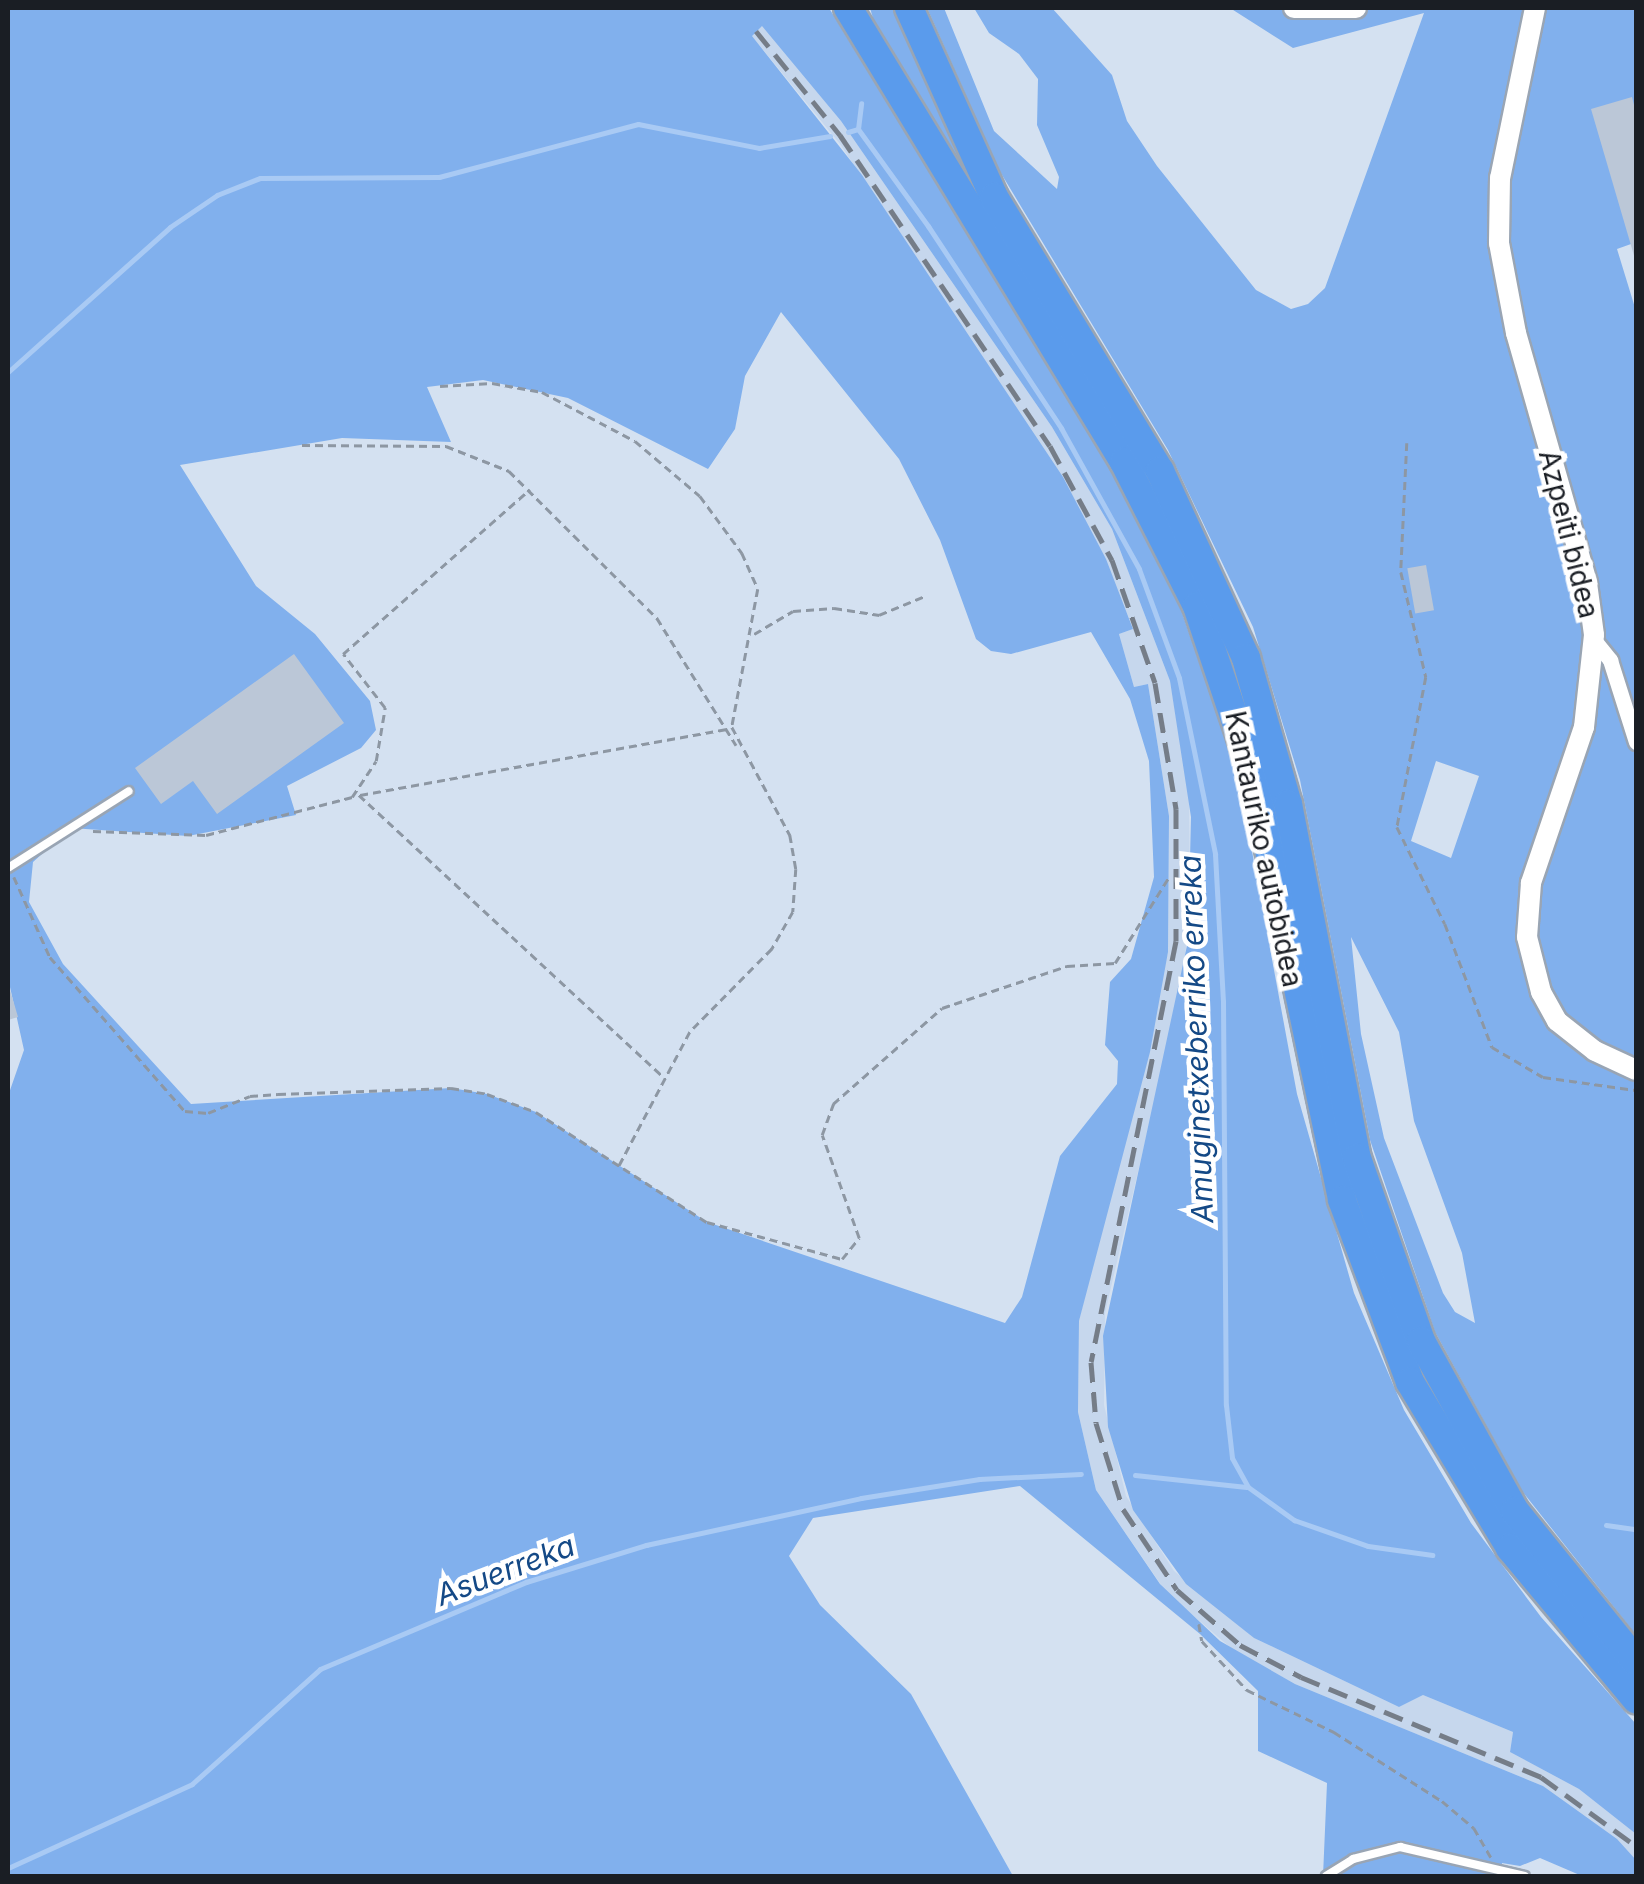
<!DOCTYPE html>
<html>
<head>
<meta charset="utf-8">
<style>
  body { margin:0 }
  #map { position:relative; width:1644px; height:1884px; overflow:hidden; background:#d4e1f1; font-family:Inter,sans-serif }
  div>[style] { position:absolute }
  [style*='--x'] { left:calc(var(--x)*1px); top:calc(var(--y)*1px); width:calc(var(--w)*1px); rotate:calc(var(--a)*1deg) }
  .built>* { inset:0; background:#c6d7ed }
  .green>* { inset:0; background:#81b0ed }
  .stream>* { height:5px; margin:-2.5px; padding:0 2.5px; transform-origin:2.5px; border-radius:2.5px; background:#a9caf4 }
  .building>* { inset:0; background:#bbc7d7; transform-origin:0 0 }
  .path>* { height:2.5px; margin-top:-1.25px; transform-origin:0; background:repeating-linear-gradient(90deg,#8d97a3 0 8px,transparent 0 13px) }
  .roads { filter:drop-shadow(2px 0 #99a5b4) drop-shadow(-2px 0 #99a5b4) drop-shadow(0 2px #99a5b4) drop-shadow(0 -2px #99a5b4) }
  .service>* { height:8px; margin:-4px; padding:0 4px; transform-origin:4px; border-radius:4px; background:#fff }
  .minor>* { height:15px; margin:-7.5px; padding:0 7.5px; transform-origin:7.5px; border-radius:7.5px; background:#fff }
  .secondary>* { height:20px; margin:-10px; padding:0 10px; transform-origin:10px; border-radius:10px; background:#fff }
  .motorway>* { height:28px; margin:-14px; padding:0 14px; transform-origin:14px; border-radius:14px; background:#5a9bec }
  .rail>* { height:5px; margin-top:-2.5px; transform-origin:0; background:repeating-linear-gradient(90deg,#757d88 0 20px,transparent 0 30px) }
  span { translate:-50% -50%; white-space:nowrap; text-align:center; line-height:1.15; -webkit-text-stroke:9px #fff; paint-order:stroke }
  .street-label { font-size:28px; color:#1a1e24 }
  .water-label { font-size:30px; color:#144986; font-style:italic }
  .frame { position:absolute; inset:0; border:10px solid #1a1e24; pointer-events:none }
</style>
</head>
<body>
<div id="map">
  <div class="built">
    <i style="clip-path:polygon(763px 25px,841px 121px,1052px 427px,1112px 529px,1170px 681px,1189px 795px,1190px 918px,1180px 992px,1105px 1313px,1104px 1405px,1126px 1496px,1174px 1571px,1254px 1638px,1399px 1707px,1423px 1695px,1513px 1732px,1510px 1752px,1579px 1789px,1636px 1834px,1636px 1860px,1543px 1786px,1295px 1684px,1232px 1649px,1166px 1592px,1096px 1490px,1078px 1412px,1079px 1321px,1168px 952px,1169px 816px,1148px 684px,1134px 687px,1119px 634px,1133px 629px,1131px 622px,1074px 498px,840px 144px,751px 35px)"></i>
  </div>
  <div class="green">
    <i style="clip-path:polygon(evenodd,8px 8px,829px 8px,1120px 484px,1176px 595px,1238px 776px,1297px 1094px,1354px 1293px,1404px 1410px,1471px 1523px,1541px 1617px,1636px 1724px,1636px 1834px,1579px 1789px,1510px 1752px,1513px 1732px,1423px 1695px,1399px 1707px,1254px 1638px,1186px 1584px,1133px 1510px,1108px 1427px,1103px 1336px,1188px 941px,1191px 817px,1170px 681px,1112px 529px,1052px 427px,841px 121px,762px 26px,752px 36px,862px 175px,1063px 477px,1106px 559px,1133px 629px,1119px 634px,1134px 687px,1148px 684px,1169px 816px,1168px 952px,1150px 1052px,1079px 1321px,1078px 1412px,1096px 1490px,1160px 1584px,1220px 1641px,1295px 1684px,1543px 1786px,1617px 1839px,1636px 1860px,1636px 1876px,1582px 1876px,1540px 1858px,1520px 1866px,1502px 1863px,1501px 1876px,1323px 1876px,1327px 1783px,1258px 1751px,1258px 1691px,1200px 1634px,1020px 1486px,813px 1518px,789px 1556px,820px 1605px,911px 1694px,1013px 1876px,8px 1876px,8px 1096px,24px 1050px,8px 978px,8px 8px,781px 312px,899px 459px,940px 540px,976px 639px,991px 651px,1011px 654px,1091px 632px,1130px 699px,1149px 761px,1154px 877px,1131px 959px,1110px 982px,1105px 1045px,1118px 1061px,1117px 1084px,1060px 1156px,1022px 1297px,1005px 1323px,707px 1222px,536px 1112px,487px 1094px,451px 1088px,191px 1104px,63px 964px,29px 902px,33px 862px,71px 828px,188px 836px,296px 815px,287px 786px,361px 748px,376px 730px,370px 701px,315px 634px,256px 586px,180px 465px,342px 438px,451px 442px,427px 387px,483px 380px,568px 398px,708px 469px,735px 429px,745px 376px,781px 312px)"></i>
    <i style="clip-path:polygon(870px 8px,896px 8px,983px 203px,976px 207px,877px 32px)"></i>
    <i style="clip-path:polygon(evenodd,927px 8px,944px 8px,994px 131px,1057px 189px,1059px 177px,1037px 125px,1038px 79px,1019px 54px,989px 33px,974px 8px,1052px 8px,1112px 75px,1127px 121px,1157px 166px,1256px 290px,1291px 309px,1308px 304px,1325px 288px,1424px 13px,1293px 48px,1230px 8px,1636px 8px,1631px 244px,1617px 249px,1636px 311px,1636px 1635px,1522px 1491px,1435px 1332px,1370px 1140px,1300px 780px,1253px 627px,1168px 450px,999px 170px,927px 8px,1436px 761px,1479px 776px,1451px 858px,1411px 841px,1436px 761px,927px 8px,1351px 937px,1399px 1032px,1414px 1121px,1462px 1253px,1475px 1323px,1455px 1312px,1443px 1293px,1384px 1138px,1361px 1034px,1351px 937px)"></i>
  </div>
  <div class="stream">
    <i style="--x:858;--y:129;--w:26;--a:-83"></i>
    <i style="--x:848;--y:132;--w:10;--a:-17"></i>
    <i style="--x:858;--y:129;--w:120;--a:54.2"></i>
    <i style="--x:928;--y:226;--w:242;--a:56.6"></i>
    <i style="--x:1061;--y:428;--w:161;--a:61"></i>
    <i style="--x:1139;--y:569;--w:116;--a:69.8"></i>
    <i style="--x:1179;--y:678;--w:180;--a:78.4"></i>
    <i style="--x:1215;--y:854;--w:147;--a:86.9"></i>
    <i style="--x:1223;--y:1001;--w:404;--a:89.6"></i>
    <i style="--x:1226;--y:1405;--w:53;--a:83.5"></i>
    <i style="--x:1232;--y:1458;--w:33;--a:61"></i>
    <i style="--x:1248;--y:1487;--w:57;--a:35.7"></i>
    <i style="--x:1294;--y:1520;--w:78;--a:19.4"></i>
    <i style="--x:1368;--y:1546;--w:65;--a:8"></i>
    <i style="--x:8;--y:372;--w:217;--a:-41.8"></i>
    <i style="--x:170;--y:227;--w:57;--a:-34.2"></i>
    <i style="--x:217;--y:195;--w:46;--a:-21.6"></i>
    <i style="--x:260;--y:178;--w:179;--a:-0.3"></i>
    <i style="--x:439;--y:177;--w:206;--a:-14.9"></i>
    <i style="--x:638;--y:124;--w:123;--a:11.2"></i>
    <i style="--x:759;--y:148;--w:72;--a:-9.6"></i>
    <i style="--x:1135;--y:1475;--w:112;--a:6.2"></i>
    <i style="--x:1606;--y:1525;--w:30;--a:8"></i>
    <i style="--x:8;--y:1868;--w:202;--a:-24.5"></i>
    <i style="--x:192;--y:1784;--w:172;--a:-41.9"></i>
    <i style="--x:320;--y:1669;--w:224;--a:-22.9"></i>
    <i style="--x:526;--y:1582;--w:126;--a:-17.1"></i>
    <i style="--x:646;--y:1545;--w:220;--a:-12.3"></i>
    <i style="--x:861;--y:1498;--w:120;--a:-9.1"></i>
    <i style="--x:979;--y:1479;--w:102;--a:-2.8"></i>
  </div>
  <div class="building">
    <i style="clip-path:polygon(1632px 97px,1636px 113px,1635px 259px,1591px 109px)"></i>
    <i style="left:1426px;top:565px;width:46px;height:19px;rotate:80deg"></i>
    <i style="clip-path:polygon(294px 654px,344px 723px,217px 814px,193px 781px,161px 804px,135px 768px)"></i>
    <i style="clip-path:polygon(8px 983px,18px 1017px,8px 1020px)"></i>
  </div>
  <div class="path">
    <i style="--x:440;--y:386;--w:52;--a:-3.3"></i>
    <i style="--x:492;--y:383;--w:51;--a:10.2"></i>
    <i style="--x:542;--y:392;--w:105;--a:27.8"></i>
    <i style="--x:635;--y:441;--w:85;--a:40.2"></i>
    <i style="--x:700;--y:496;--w:71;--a:53.6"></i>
    <i style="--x:742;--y:553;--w:39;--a:66"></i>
    <i style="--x:758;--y:589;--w:140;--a:100.7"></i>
    <i style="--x:732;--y:727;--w:123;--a:61.8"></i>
    <i style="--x:790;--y:835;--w:35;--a:80"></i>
    <i style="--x:796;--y:869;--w:43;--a:94"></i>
    <i style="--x:793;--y:912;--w:43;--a:119.6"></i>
    <i style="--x:772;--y:949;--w:117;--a:134.7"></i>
    <i style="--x:690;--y:1032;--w:152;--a:117.9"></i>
    <i style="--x:1407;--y:443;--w:129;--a:92.7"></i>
    <i style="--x:1401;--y:572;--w:108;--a:76.6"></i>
    <i style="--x:1426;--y:677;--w:153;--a:100.9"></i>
    <i style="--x:1397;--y:827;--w:108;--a:63.7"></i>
    <i style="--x:1445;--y:924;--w:132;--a:69.1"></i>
    <i style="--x:1492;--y:1047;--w:59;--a:30.5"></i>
    <i style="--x:1543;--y:1077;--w:93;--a:8"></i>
    <i style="--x:302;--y:445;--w:144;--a:0.4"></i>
    <i style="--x:446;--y:446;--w:68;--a:21.6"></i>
    <i style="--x:509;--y:471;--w:209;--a:44.8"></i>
    <i style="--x:657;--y:618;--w:150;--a:58.1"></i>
    <i style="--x:754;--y:634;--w:45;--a:-30.5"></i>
    <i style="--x:793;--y:611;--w:41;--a:-4.2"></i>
    <i style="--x:834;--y:608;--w:46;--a:8.8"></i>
    <i style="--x:879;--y:615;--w:50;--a:-22.4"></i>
    <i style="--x:359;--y:795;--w:415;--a:42.8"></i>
    <i style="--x:360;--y:795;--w:377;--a:-10.2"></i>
    <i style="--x:93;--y:831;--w:113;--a:2"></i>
    <i style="--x:206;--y:835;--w:151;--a:-14.6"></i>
    <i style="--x:352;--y:797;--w:43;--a:-56.3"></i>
    <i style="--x:376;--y:761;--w:54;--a:-80.4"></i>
    <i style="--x:385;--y:708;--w:68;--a:-127.9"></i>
    <i style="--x:343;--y:654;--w:249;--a:-41.4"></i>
    <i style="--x:14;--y:877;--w:88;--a:65.8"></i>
    <i style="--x:50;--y:957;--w:205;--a:48.8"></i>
    <i style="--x:185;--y:1111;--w:23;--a:5"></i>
    <i style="--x:208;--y:1113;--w:45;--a:-22"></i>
    <i style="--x:250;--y:1096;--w:28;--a:-4"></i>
    <i style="--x:278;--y:1094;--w:173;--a:-2"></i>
    <i style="--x:451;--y:1088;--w:36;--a:9"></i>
    <i style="--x:487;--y:1094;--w:52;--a:20.2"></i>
    <i style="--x:536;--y:1112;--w:203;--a:32.8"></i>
    <i style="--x:707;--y:1222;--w:140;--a:15.3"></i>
    <i style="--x:842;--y:1259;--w:27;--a:-51"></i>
    <i style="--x:859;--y:1238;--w:109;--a:-109.8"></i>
    <i style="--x:822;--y:1135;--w:33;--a:-70"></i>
    <i style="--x:833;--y:1104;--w:145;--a:-41.4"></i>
    <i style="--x:942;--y:1008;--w:132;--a:-18.6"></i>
    <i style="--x:1067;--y:966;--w:48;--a:-3.6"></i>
    <i style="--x:1115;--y:963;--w:102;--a:-57.9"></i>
    <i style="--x:1199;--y:1624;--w:17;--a:80"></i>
    <i style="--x:1202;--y:1641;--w:67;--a:47.4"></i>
    <i style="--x:1247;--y:1690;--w:97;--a:25.8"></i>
    <i style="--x:1334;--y:1732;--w:128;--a:32.6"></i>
    <i style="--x:1442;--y:1801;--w:42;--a:40.2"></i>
    <i style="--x:1474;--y:1828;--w:34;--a:60"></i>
  </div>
  <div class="roads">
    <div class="service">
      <i style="--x:8;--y:868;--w:143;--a:-32.5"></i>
      <i style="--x:1326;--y:1876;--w:32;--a:-32"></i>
      <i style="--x:1353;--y:1859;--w:49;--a:-14.3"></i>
      <i style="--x:1400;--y:1847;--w:128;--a:13.1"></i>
    </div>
    <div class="minor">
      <i style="--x:1594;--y:640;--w:26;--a:51"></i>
      <i style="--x:1610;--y:660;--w:86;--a:72.4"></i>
    </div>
    <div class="secondary">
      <i style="--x:1294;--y:8;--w:62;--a:0"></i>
      <i style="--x:1535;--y:8;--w:174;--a:101.6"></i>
      <i style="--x:1500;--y:178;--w:65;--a:90.9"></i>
      <i style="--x:1499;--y:243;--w:92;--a:79.3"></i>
      <i style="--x:1516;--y:333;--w:260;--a:74.1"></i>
      <i style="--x:1587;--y:583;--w:52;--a:82.3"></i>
      <i style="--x:1594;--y:635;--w:93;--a:96.2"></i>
      <i style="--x:1584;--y:727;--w:165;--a:108.8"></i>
      <i style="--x:1531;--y:883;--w:54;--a:94.2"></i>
      <i style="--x:1527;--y:937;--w:57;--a:75.7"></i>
      <i style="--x:1541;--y:992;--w:33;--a:61"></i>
      <i style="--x:1557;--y:1021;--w:48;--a:38.3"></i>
      <i style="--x:1595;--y:1051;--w:45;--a:24.9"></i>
    </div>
    <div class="motorway">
      <i style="--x:848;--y:8;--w:531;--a:58.7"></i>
      <i style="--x:1124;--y:462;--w:161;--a:63.1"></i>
      <i style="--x:1197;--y:606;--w:176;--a:71.5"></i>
      <i style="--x:1253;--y:773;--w:436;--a:78.2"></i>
      <i style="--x:1342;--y:1200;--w:194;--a:69.5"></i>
      <i style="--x:1410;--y:1382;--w:194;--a:58.9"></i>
      <i style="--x:1510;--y:1548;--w:197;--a:50.2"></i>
      <i style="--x:909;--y:8;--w:207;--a:65.8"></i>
      <i style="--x:994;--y:197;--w:320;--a:58.8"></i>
      <i style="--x:1160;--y:471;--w:206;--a:65.3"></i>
      <i style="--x:1246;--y:658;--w:152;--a:74"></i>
      <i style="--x:1288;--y:804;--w:361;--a:79"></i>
      <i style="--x:1357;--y:1158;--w:194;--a:70.7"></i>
      <i style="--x:1421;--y:1341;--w:194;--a:61.1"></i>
      <i style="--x:1515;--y:1511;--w:193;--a:51.1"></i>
    </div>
  </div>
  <div class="rail">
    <i style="--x:756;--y:31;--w:134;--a:51.1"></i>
    <i style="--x:840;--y:135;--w:375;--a:56"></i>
    <i style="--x:1050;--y:446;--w:130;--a:61.5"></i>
    <i style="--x:1112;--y:560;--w:130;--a:70.7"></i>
    <i style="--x:1155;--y:683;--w:128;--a:80.5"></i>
    <i style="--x:1176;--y:809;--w:132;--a:90"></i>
    <i style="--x:1176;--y:941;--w:429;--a:101.4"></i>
    <i style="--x:1091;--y:1362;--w:61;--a:85.3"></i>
    <i style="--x:1096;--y:1423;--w:90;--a:72.6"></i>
    <i style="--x:1123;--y:1509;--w:97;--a:56.3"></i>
    <i style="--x:1177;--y:1590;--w:84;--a:41.1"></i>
    <i style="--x:1240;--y:1645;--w:69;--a:27.7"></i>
    <i style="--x:1301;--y:1677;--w:260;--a:22.6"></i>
    <i style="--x:1541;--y:1777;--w:117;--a:36"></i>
  </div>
  <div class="street-label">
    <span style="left:1569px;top:534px;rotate:76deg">Azpeiti bidea</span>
    <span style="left:1264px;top:849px;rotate:78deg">Kantauriko autobidea</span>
  </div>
  <div class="water-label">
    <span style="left:1196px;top:1039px;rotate:-92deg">Amuginetxeberriko erreka</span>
    <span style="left:505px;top:1570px;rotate:-21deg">Asuerreka</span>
  </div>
  <div class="frame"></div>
</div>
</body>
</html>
